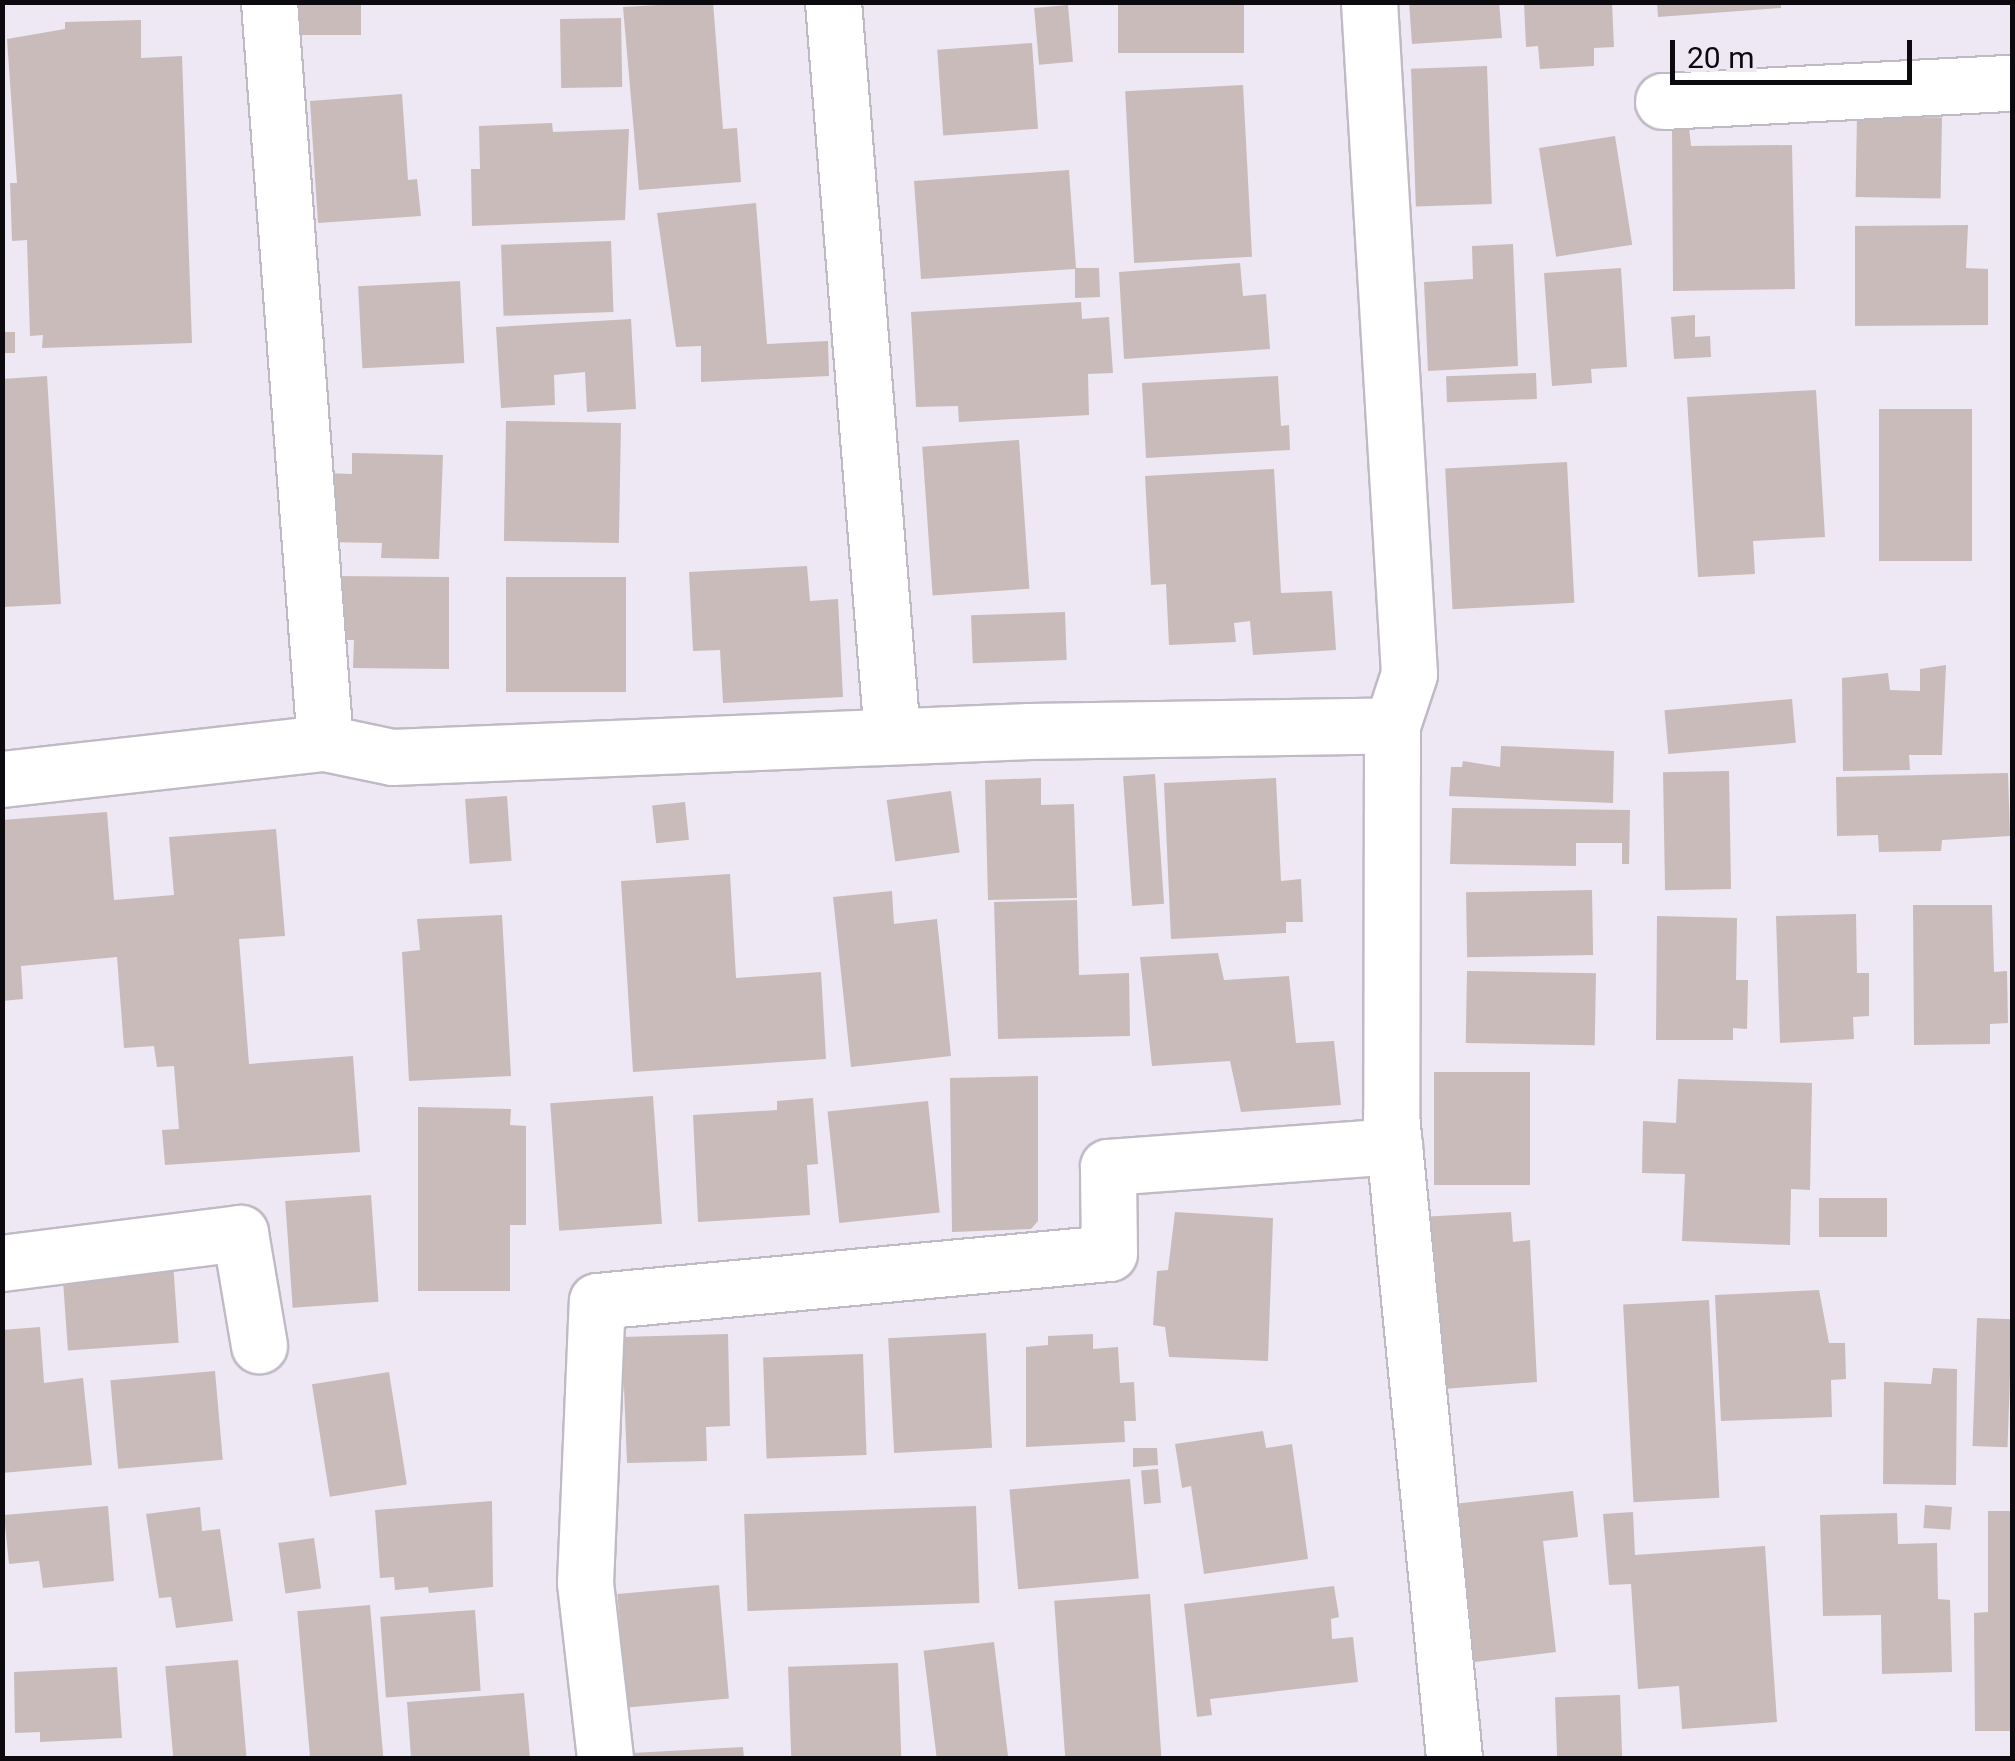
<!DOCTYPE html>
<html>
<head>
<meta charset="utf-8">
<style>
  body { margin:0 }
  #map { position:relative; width:2015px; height:1761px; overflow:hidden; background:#ede8f3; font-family:Roboto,sans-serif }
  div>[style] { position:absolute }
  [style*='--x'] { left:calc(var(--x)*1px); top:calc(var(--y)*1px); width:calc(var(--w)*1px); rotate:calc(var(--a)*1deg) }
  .building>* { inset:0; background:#c9bbb9; transform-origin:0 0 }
  .roads { filter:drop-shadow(2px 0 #c0bac5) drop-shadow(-2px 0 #c0bac5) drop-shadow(0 2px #c0bac5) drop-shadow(0 -2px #c0bac5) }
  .street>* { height:55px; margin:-27.5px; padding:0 27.5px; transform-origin:27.5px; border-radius:27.5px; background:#fff }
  span { translate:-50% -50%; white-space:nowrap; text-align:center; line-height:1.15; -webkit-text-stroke:10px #ede8f3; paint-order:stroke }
  .frame { position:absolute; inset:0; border:5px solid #0c0a0e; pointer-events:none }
  .scale { position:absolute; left:1670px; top:40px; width:242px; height:45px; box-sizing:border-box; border:5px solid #0c0a0e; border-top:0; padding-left:12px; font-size:30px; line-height:35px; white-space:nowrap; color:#0c0a0e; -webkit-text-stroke:8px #ede8f3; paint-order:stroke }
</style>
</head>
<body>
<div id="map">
  <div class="building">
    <i style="left:298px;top:2px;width:63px;height:33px"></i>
    <i style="clip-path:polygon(713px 2px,723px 129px,737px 128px,741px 182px,639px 190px,623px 7px)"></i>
    <i style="left:1118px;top:2px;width:126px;height:51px"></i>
    <i style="clip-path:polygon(1409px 2px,1499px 2px,1502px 38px,1412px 44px)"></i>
    <i style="clip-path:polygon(1524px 2px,1612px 2px,1614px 47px,1594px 48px,1594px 66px,1540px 69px,1538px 46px,1526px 47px)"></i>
    <i style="clip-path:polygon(1657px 2px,1781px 2px,1781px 8px,1658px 17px)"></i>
    <i style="left:1068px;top:5px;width:57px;height:34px;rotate:85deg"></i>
    <i style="left:621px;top:18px;width:69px;height:61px;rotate:89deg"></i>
    <i style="clip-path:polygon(141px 20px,141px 58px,182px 56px,192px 343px,42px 348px,43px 335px,30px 336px,27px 240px,12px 241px,10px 183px,17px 183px,7px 39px,65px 29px,65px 22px)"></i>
    <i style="left:1032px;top:43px;width:86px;height:95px;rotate:86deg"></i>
    <i style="left:1487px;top:66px;width:138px;height:76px;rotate:88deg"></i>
    <i style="left:1243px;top:85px;width:172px;height:118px;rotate:87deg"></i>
    <i style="clip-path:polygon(402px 94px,408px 180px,417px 179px,421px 216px,318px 223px,310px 101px)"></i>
    <i style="left:1857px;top:116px;width:85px;height:81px;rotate:1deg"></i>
    <i style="clip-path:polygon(552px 123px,553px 132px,629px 129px,625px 220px,472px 226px,471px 169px,480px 169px,479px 126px)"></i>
    <i style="clip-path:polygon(1672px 127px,1689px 127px,1691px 146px,1792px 145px,1795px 289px,1673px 291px)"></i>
    <i style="left:1615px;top:136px;width:110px;height:77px;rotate:81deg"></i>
    <i style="clip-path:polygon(1069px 170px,1076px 268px,1099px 268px,1100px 297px,1075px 298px,1075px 269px,921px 279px,914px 181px)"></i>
    <i style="clip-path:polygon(756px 203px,767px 344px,828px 341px,829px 376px,701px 382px,701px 346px,676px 347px,657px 213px)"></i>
    <i style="clip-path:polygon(1968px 225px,1966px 268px,1988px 269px,1988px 325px,1855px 326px,1855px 226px)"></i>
    <i style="left:611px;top:241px;width:71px;height:110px;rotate:88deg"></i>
    <i style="clip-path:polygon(1513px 244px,1518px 366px,1428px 371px,1424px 282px,1473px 279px,1472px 246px)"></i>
    <i style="clip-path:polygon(1240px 263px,1243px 296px,1266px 294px,1270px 349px,1124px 359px,1119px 272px)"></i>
    <i style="clip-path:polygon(1621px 268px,1627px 367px,1591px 369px,1592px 383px,1552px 386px,1544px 273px)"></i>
    <i style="left:460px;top:281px;width:82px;height:102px;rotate:87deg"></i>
    <i style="clip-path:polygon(1081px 302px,1082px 319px,1109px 317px,1113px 373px,1088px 374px,1089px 415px,959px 422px,958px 406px,916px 407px,911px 312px)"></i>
    <i style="clip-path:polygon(1695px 315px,1695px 337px,1710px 336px,1711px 357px,1674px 359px,1671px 317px)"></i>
    <i style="clip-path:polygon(631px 319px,636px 409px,587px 412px,585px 372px,554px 375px,555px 405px,501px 408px,496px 327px)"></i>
    <i style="left:2px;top:332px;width:13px;height:21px"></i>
    <i style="left:1536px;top:373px;width:26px;height:90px;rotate:88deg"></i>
    <i style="clip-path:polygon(47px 376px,61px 604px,2px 607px,2px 379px)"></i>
    <i style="clip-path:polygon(1278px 376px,1281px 426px,1289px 425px,1290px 450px,1146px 458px,1142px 383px)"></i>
    <i style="clip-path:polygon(1816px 390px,1825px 537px,1753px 541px,1755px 574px,1698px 577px,1687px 397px)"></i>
    <i style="left:1972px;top:409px;width:152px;height:93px;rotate:90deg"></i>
    <i style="left:506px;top:421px;width:115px;height:120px;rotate:1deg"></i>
    <i style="left:1019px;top:440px;width:149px;height:97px;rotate:86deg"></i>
    <i style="clip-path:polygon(352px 453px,443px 455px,439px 559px,381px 558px,382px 543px,324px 542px,326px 473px,352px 474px)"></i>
    <i style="left:1567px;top:462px;width:141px;height:122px;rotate:87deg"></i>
    <i style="clip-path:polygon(1274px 469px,1281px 593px,1332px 591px,1336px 650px,1253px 655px,1250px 621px,1234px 623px,1236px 642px,1169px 645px,1166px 584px,1151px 585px,1145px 476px)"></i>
    <i style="clip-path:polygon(807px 566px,810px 601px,838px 599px,843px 697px,723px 703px,720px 650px,693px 651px,689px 572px)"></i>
    <i style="clip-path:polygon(336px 576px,449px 577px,449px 669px,353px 668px,354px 640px,335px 640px)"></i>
    <i style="left:506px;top:577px;width:120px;height:115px"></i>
    <i style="left:1065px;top:612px;width:48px;height:94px;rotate:88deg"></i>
    <i style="clip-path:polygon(1946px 665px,1942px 755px,1909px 755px,1910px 770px,1843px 771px,1842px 678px,1888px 673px,1890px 690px,1920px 691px,1920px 669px)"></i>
    <i style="left:1792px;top:699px;width:44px;height:128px;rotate:85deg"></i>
    <i style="clip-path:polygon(1501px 746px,1614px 751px,1613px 803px,1449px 796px,1451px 767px,1462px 767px,1463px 761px,1500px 767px)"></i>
    <i style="left:1729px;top:771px;width:118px;height:66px;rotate:89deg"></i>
    <i style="clip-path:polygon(2008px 773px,2010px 836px,1942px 840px,1941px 851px,1879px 852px,1878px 835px,1837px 836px,1836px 777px)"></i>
    <i style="left:1155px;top:774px;width:130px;height:32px;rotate:86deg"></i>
    <i style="clip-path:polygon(1041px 778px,1041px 805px,1074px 804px,1077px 898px,988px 900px,985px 780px)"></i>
    <i style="clip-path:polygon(1276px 778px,1281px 881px,1301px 879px,1303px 922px,1286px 922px,1286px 933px,1171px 939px,1164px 783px)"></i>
    <i style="left:951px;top:791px;width:62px;height:65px;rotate:82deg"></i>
    <i style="left:507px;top:796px;width:65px;height:42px;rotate:86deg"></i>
    <i style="left:685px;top:802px;width:38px;height:33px;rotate:84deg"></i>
    <i style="clip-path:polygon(1452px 808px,1630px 810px,1629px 864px,1622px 864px,1622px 843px,1576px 843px,1576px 866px,1450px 864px)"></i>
    <i style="clip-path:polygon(107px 812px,114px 900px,174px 895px,169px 837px,276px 829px,285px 936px,239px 939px,249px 1064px,353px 1056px,360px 1152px,165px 1165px,162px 1130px,179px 1129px,174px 1066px,157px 1067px,154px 1046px,124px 1048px,117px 957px,21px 966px,23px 999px,2px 1001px,2px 820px)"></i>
    <i style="clip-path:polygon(730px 874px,736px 978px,821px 972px,826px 1059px,633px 1072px,621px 881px)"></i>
    <i style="left:1592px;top:890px;width:65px;height:126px;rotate:89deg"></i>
    <i style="clip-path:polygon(892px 891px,894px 924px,937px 919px,951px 1056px,851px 1067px,833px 897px)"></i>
    <i style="clip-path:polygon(1077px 900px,1079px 975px,1129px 973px,1130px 1036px,998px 1039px,994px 902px)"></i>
    <i style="clip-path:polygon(1913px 905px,1992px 905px,1994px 972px,2007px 971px,2008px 1023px,1990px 1024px,1990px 1044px,1914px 1045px)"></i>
    <i style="clip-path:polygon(1856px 914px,1857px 973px,1869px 973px,1869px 1016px,1853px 1017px,1854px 1039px,1780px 1043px,1776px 916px)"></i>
    <i style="clip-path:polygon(502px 915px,511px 1076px,409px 1081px,402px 952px,420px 950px,417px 919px)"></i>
    <i style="clip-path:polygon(1657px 916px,1737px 918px,1736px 980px,1748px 980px,1747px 1029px,1733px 1028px,1733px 1040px,1656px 1040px)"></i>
    <i style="clip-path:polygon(1218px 953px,1224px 980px,1289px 976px,1296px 1043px,1334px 1041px,1341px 1105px,1241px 1112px,1230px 1061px,1152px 1066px,1140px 957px)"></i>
    <i style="left:1467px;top:971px;width:129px;height:72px;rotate:1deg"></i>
    <i style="left:1530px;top:1072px;width:113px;height:96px;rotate:90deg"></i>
    <i style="clip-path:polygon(1038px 1076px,1038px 1221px,1031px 1229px,952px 1232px,950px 1078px)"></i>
    <i style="clip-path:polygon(1678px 1079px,1812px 1083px,1810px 1190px,1791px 1189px,1790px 1245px,1682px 1241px,1685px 1174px,1642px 1173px,1643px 1121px,1676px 1123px)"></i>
    <i style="left:653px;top:1096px;width:128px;height:103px;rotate:86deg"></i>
    <i style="clip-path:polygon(813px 1098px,818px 1164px,807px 1165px,810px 1215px,698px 1222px,693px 1115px,777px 1110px,777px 1101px)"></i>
    <i style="left:928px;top:1101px;width:112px;height:101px;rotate:84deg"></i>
    <i style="clip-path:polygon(418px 1107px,511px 1109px,510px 1125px,526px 1126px,526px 1225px,510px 1225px,510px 1291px,418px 1291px)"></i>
    <i style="left:371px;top:1195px;width:107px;height:86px;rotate:86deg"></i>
    <i style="left:1819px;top:1198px;width:68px;height:39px"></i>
    <i style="clip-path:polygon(1175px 1212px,1273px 1218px,1268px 1361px,1169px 1357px,1165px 1327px,1153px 1325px,1157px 1271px,1168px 1270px)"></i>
    <i style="clip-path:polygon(1511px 1212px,1513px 1242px,1530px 1240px,1537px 1382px,1429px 1390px,1420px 1217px)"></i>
    <i style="left:173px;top:1262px;width:81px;height:111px;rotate:86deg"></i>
    <i style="clip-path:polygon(1819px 1290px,1829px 1343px,1845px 1343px,1846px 1379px,1831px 1380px,1832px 1417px,1721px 1421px,1715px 1295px)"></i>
    <i style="left:1709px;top:1300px;width:198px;height:86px;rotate:87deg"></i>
    <i style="left:1977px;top:1318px;width:35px;height:128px;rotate:2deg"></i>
    <i style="clip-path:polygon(40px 1327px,44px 1383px,83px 1378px,92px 1465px,2px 1473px,2px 1330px)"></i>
    <i style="left:986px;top:1333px;width:115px;height:98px;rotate:87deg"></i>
    <i style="clip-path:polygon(728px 1334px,730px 1426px,706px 1427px,707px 1461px,627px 1463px,622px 1337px)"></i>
    <i style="clip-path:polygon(1093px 1334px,1093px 1349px,1118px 1347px,1120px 1383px,1134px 1382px,1136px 1421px,1124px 1421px,1125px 1442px,1026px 1447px,1026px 1347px,1048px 1345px,1048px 1336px)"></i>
    <i style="left:863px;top:1354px;width:101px;height:100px;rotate:88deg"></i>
    <i style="clip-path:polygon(1933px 1368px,1957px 1369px,1956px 1485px,1883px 1484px,1884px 1382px,1931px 1384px)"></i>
    <i style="left:215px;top:1371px;width:89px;height:105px;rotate:85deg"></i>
    <i style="left:389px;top:1372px;width:114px;height:78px;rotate:81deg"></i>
    <i style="clip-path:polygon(1263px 1431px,1266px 1448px,1292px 1444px,1308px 1559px,1204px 1574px,1191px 1486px,1182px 1488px,1175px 1444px)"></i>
    <i style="clip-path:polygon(1133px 1448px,1157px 1448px,1158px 1465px,1133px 1467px)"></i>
    <i style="left:1158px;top:1469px;width:34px;height:17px;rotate:85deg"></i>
    <i style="left:1130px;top:1479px;width:100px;height:121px;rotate:85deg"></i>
    <i style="clip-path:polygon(1573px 1491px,1578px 1537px,1543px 1541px,1556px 1652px,1450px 1665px,1435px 1506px)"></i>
    <i style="clip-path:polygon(492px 1501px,493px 1587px,429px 1593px,428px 1587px,395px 1590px,394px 1577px,380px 1578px,375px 1510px)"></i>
    <i style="left:1925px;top:1505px;width:27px;height:23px;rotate:4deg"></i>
    <i style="clip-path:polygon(108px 1506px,114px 1581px,43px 1588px,39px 1561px,9px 1564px,4px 1515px)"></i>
    <i style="left:976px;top:1506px;width:97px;height:232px;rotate:88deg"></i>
    <i style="clip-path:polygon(200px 1507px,202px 1531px,220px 1529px,233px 1621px,176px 1628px,171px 1597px,159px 1598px,146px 1514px)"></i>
    <i style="clip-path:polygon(1988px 1511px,2012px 1511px,2012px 1731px,1975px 1731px,1974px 1613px,1988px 1612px)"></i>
    <i style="clip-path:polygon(1633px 1512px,1635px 1555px,1765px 1546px,1777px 1722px,1682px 1729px,1679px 1686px,1638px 1689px,1631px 1584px,1609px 1585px,1603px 1514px)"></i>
    <i style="clip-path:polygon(1897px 1513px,1898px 1544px,1937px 1543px,1938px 1599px,1950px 1600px,1952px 1672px,1882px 1674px,1881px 1615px,1823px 1616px,1820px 1515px)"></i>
    <i style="left:314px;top:1538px;width:51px;height:36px;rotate:82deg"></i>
    <i style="left:719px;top:1585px;width:114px;height:102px;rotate:85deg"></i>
    <i style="clip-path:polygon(1334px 1586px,1339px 1617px,1331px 1619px,1332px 1639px,1353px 1637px,1358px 1682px,1210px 1699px,1212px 1715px,1197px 1717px,1184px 1604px)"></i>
    <i style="left:1150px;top:1594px;width:164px;height:96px;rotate:86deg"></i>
    <i style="left:370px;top:1605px;width:154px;height:73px;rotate:85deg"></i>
    <i style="left:475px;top:1610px;width:81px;height:95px;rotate:86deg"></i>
    <i style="left:994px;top:1642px;width:117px;height:71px;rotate:83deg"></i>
    <i style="left:238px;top:1660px;width:98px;height:73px;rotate:85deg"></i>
    <i style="left:898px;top:1663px;width:95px;height:110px;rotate:88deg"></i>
    <i style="clip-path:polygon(117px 1667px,122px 1738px,40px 1742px,40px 1732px,15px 1733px,14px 1672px)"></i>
    <i style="clip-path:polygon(524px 1693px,530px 1758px,411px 1758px,407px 1702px)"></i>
    <i style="left:1620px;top:1695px;width:63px;height:65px;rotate:88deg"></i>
    <i style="clip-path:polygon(743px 1747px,744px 1758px,632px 1758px,632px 1753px)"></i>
  </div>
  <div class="roads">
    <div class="street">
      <i style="--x:269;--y:2;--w:743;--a:85.68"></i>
      <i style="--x:833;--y:2;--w:736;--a:85.4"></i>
      <i style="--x:1369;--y:2;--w:673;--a:86.59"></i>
      <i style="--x:1409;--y:674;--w:54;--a:108.4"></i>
      <i style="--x:1392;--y:725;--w:390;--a:90.1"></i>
      <i style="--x:1391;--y:1115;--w:646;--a:84.4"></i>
      <i style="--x:1663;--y:101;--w:349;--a:-3"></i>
      <i style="--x:2;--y:779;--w:325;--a:-6.4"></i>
      <i style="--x:325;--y:743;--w:68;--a:11.8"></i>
      <i style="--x:392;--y:757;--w:638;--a:-2.34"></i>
      <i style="--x:1029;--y:731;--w:363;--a:-0.9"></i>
      <i style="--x:2;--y:1263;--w:240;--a:-7.2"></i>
      <i style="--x:240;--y:1233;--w:114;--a:80.4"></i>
      <i style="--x:605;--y:1758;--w:176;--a:-96.5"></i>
      <i style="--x:585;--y:1583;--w:282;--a:-87.6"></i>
      <i style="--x:597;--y:1301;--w:514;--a:-5.36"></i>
      <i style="--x:1109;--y:1253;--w:86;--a:-90.7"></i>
      <i style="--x:1108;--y:1167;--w:287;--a:-4.2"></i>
    </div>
  </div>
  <div class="frame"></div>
  <div class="scale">20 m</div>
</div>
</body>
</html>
